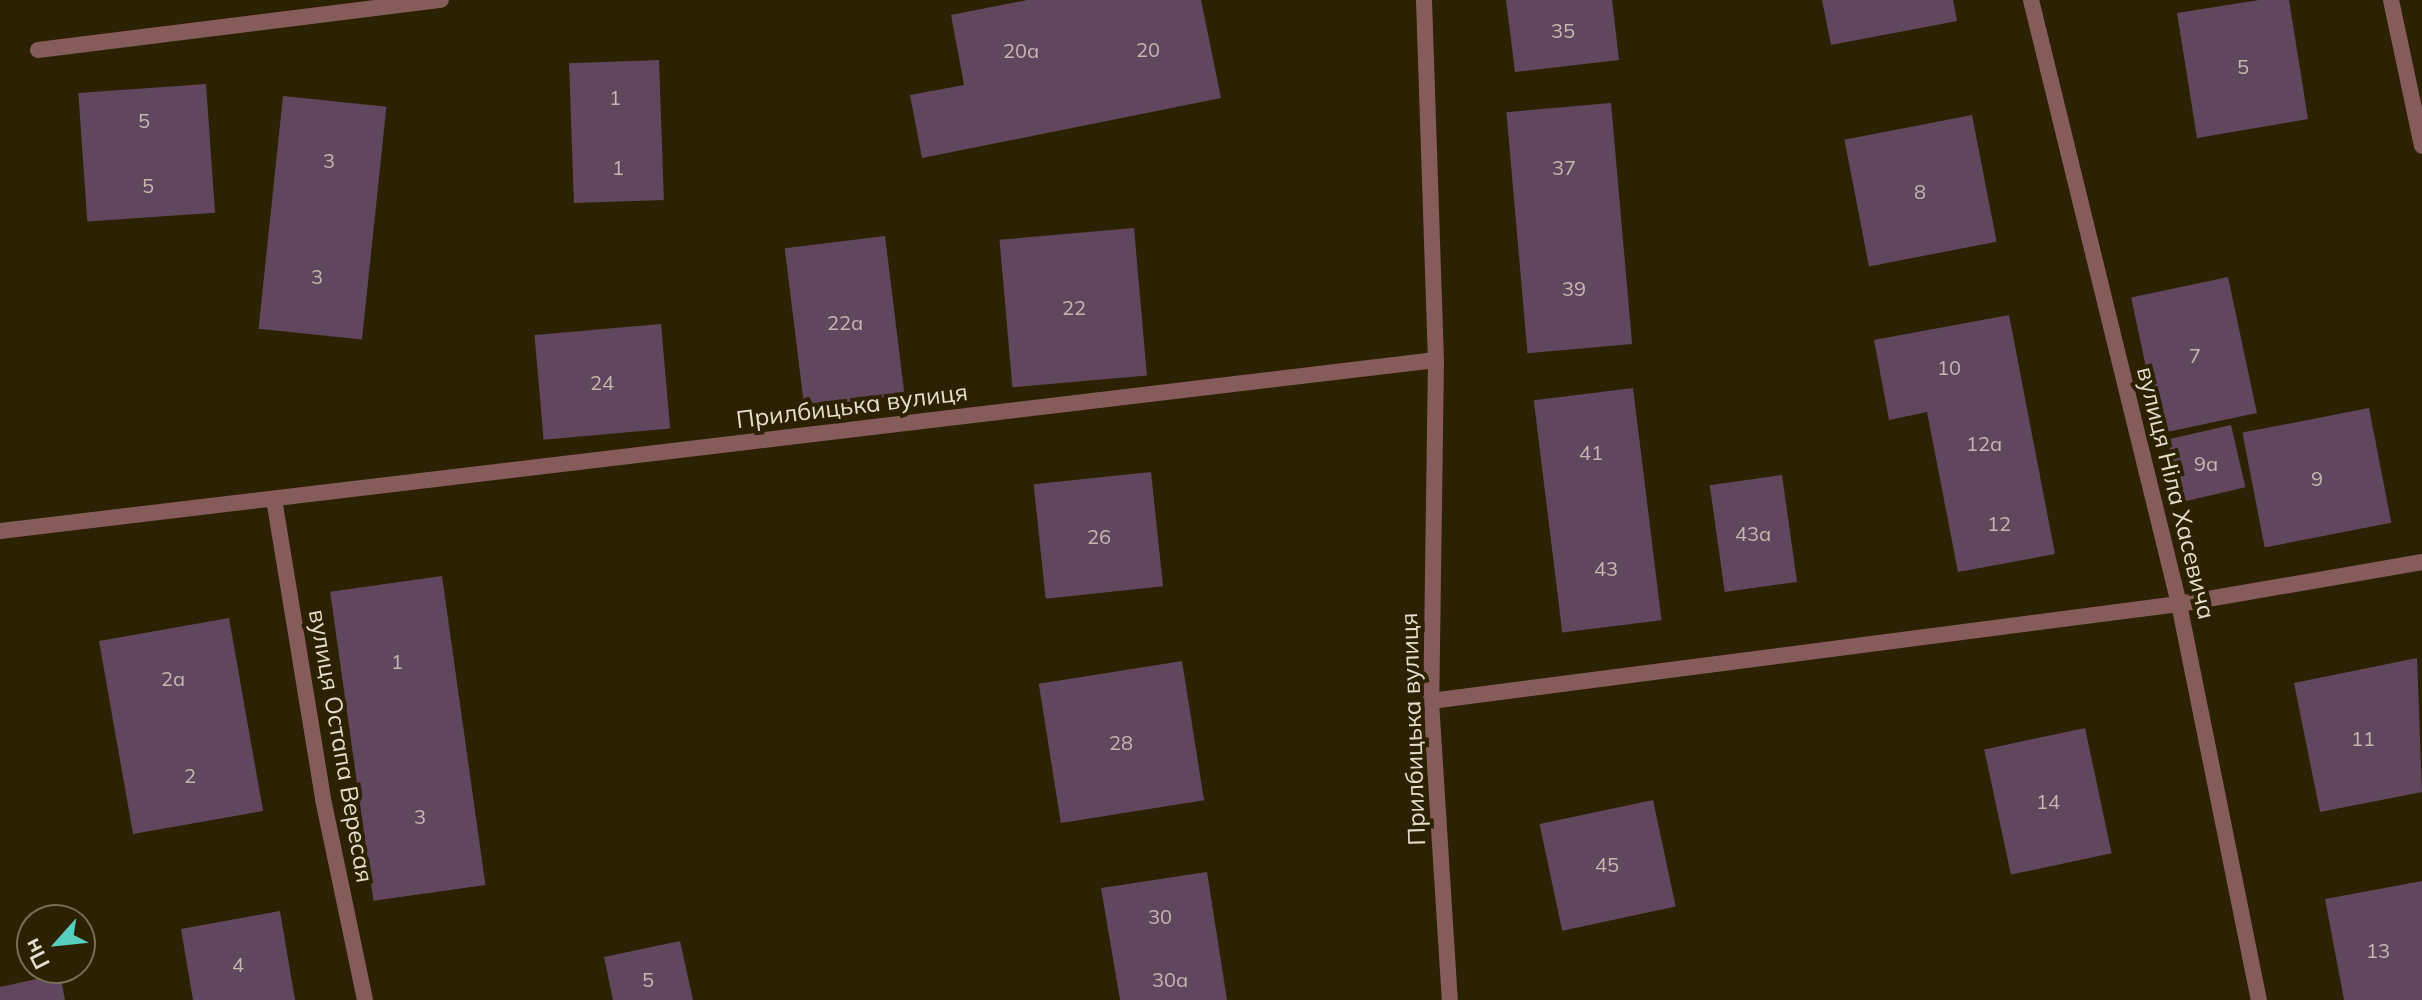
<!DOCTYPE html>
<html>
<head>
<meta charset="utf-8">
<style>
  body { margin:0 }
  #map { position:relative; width:2422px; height:1000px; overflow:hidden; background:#2c2103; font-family:Mulish,sans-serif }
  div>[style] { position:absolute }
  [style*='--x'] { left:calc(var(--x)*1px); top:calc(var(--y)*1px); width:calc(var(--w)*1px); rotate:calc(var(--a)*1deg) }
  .building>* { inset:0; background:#61475d; transform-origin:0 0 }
  .street>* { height:16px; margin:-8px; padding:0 8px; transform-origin:8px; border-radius:8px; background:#865c5b }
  span { translate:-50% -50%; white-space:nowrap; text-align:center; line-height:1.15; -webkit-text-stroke:8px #2c2103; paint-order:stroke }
  .number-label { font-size:20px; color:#c4b8b1 }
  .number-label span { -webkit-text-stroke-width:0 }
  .street-label { font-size:24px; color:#e5decd }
  .north { position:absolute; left:16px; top:904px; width:80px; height:80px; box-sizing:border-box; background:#2c2103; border:2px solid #766d54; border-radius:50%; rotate:243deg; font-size:22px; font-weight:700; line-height:32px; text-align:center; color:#e5decd }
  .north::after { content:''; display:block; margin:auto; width:28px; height:36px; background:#58cebf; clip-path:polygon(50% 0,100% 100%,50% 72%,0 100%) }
</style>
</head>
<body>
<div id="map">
  <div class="building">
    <i style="clip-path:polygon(1027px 0,1201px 0,1221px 98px,922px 158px,910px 95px,964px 85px,951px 15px)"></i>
    <i style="clip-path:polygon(1506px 0,1612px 0,1619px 60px,1515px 72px)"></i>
    <i style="clip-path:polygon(1822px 0,1953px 0,1957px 21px,1831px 45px)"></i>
    <i style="clip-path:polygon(2259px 0,2289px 0,2308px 119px,2197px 138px,2177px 13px)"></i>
    <i style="left:659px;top:60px;width:140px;height:90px;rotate:88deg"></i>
    <i style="left:206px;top:84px;width:129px;height:128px;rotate:86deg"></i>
    <i style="left:283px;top:96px;width:104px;height:234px;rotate:6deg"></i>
    <i style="left:1611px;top:103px;width:242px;height:105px;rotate:85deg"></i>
    <i style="left:1972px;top:115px;width:129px;height:130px;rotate:79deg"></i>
    <i style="left:1134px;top:228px;width:148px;height:135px;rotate:85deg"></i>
    <i style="left:885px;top:236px;width:160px;height:101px;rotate:83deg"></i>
    <i style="left:2228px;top:277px;width:139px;height:99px;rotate:78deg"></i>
    <i style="clip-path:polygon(2009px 315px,2055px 554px,1958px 572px,1927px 412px,1889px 420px,1874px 340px)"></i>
    <i style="left:661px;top:324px;width:105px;height:127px;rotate:85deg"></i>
    <i style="left:1633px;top:388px;width:234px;height:100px;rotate:83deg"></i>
    <i style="left:2369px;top:408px;width:117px;height:129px;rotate:79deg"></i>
    <i style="left:2231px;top:425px;width:64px;height:65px;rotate:77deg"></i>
    <i style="left:1151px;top:472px;width:115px;height:118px;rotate:84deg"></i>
    <i style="left:1782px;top:475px;width:108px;height:73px;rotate:82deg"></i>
    <i style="left:442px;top:576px;width:312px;height:113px;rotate:82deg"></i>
    <i style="left:229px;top:618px;width:196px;height:132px;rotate:80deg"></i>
    <i style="clip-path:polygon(2417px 658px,2422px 792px,2320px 812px,2294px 683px)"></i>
    <i style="left:1182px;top:661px;width:141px;height:145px;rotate:81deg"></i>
    <i style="left:2085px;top:728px;width:128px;height:103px;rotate:78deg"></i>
    <i style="left:1653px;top:800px;width:109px;height:116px;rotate:78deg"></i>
    <i style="clip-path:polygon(1207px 872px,1227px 1000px,1120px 1000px,1101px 888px)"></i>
    <i style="clip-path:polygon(2422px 881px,2422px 1000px,2344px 1000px,2325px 899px)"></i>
    <i style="clip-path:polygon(280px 911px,295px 1000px,193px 1000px,181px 929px)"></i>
    <i style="clip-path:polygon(680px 941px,693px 1000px,613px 1000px,604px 957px)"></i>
    <i style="clip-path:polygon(60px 974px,65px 1000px,0 1000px,0 987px)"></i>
  </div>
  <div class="street">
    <i style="--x:1424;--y:0;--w:360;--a:88.1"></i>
    <i style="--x:1436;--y:360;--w:341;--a:90.8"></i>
    <i style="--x:1431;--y:701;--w:300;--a:86.4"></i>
    <i style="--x:2031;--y:0;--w:622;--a:76.23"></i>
    <i style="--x:2179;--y:604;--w:404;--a:78.6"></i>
    <i style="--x:2391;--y:0;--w:149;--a:78"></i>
    <i style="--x:38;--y:50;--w:406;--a:-7.1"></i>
    <i style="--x:274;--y:499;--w:304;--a:80.7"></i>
    <i style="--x:323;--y:799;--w:205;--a:78.2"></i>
    <i style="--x:0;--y:531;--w:1446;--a:-6.79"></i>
    <i style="--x:1431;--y:701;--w:754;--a:-7.39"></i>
    <i style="--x:2179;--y:604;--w:247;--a:-9.8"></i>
  </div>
  <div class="number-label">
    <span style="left:1563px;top:30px">35</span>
    <span style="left:1148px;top:49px">20</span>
    <span style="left:1021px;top:50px">20а</span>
    <span style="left:2243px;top:66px">5</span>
    <span style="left:615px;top:97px">1</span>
    <span style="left:144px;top:120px">5</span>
    <span style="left:329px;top:160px">3</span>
    <span style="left:618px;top:167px">1</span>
    <span style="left:1564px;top:167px">37</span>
    <span style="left:148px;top:185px">5</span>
    <span style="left:1920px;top:191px">8</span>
    <span style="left:317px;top:276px">3</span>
    <span style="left:1574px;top:288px">39</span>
    <span style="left:1074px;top:307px">22</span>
    <span style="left:845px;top:322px">22а</span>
    <span style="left:2195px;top:355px">7</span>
    <span style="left:1949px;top:367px">10</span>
    <span style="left:602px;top:382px">24</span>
    <span style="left:1984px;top:443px">12а</span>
    <span style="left:1591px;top:452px">41</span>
    <span style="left:2206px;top:463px">9а</span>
    <span style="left:2317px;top:478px">9</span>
    <span style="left:1999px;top:523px">12</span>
    <span style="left:1753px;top:533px">43а</span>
    <span style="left:1099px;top:536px">26</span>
    <span style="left:1606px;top:568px">43</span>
    <span style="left:397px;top:661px">1</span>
    <span style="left:173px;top:678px">2а</span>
    <span style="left:2363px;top:738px">11</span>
    <span style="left:1121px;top:742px">28</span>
    <span style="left:190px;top:775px">2</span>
    <span style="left:2048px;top:801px">14</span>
    <span style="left:420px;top:816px">3</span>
    <span style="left:1607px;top:864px">45</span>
    <span style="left:1160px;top:916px">30</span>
    <span style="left:2378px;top:950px">13</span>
    <span style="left:238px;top:964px">4</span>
    <span style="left:648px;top:979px">5</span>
    <span style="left:1170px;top:979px">30а</span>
  </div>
  <div class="street-label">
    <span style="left:852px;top:406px;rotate:-7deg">Прилбицька вулиця</span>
    <span style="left:2176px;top:493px;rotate:76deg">вулиця Ніла Хасевича</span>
    <span style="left:1413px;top:729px;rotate:-92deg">Прилбицька вулиця</span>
    <span style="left:341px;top:746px;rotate:80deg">вулиця Остапа Вересая</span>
  </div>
  <div class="north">Пн</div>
</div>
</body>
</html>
